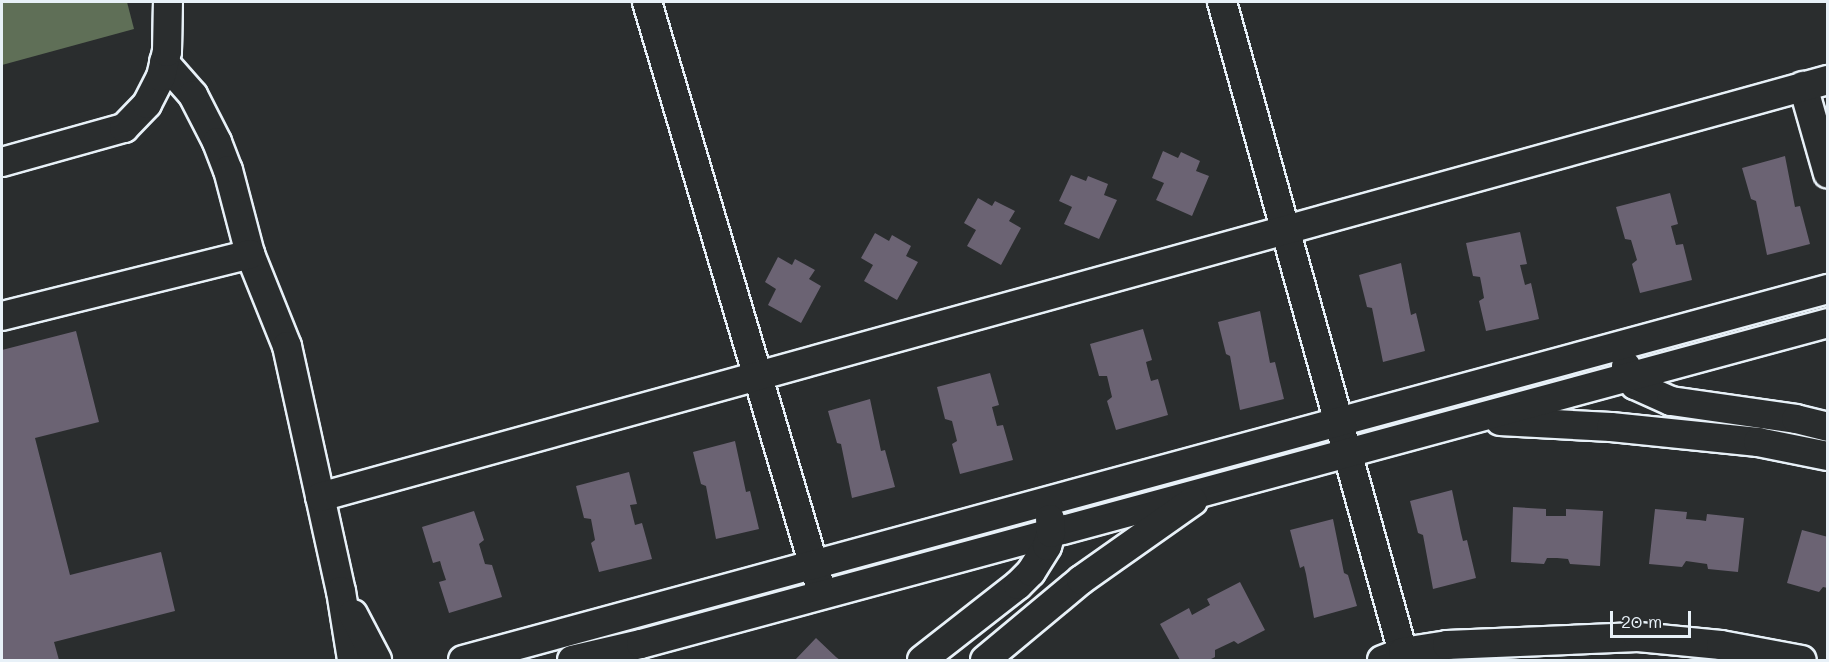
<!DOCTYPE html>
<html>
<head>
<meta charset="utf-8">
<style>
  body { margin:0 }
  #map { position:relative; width:1829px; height:662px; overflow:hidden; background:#2a2d2e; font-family:Mali,sans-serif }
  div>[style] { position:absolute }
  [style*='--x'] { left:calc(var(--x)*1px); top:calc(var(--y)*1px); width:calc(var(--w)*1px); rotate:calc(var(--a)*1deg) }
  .green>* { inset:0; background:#5f6f57 }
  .building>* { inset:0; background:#6b6373 }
  .roads { filter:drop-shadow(2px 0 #e8f1f8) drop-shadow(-2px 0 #e8f1f8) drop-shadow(0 2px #e8f1f8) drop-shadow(0 -2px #e8f1f8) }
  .minor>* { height:28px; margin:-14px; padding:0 14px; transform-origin:14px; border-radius:14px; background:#2a2d2e }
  span { translate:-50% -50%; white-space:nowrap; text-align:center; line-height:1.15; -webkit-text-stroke:6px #2a2d2e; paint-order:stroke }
  .frame { position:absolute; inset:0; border:3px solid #e8f1f8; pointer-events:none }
  .scale { position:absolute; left:1610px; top:611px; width:81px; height:27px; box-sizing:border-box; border:3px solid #e8f1f8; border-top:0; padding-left:8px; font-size:18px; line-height:21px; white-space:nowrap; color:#e8f1f8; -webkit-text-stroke:4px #2a2d2e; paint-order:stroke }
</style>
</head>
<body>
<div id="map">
  <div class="green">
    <i style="clip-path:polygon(2px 2px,127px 2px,134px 29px,2px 65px)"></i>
  </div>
  <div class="building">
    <i style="clip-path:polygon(1163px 151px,1178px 158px,1181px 152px,1200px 161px,1196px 171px,1209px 176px,1192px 216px,1156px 200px,1164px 183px,1152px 178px)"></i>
    <i style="clip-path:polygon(1785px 156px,1795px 207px,1800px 206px,1810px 244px,1767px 255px,1756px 201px,1751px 199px,1742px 168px)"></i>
    <i style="clip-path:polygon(1071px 175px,1086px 181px,1088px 176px,1108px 184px,1104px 195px,1117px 200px,1099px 239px,1064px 224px,1072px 207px,1059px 201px)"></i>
    <i style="clip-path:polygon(1670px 193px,1678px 224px,1671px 226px,1676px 245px,1683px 244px,1692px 280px,1640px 293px,1632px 264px,1637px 260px,1631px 240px,1625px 239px,1616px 207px)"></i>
    <i style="clip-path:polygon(978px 198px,992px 206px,995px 201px,1015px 211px,1009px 221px,1021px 228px,1001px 265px,967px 246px,976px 230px,964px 223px)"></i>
    <i style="clip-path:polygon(1520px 232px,1527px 264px,1520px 265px,1525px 285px,1531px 283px,1539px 319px,1486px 331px,1479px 301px,1484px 298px,1482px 287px,1480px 277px,1473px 276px,1466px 243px)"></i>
    <i style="clip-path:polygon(875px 233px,889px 241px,892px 235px,911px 246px,906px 256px,918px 262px,897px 300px,864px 281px,873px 265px,861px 258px)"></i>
    <i style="clip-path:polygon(778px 257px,792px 265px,795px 259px,815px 270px,809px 279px,821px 286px,801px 323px,768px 305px,776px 289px,765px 282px)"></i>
    <i style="clip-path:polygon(1401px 263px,1411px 315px,1416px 313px,1425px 351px,1383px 362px,1372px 308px,1367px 307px,1359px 275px)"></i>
    <i style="clip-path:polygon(1260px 311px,1270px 363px,1275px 362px,1284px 399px,1240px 410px,1230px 356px,1226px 354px,1218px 322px)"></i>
    <i style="clip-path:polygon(1143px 329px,1152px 360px,1146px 362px,1149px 374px,1151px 381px,1158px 379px,1168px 415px,1116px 430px,1107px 401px,1112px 397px,1107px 376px,1099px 376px,1090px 344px)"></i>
    <i style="clip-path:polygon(76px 331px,99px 422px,35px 438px,70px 575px,161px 552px,175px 611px,54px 642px,59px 660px,2px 660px,2px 350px)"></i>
    <i style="clip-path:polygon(990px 373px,999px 405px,992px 407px,997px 426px,1003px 425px,1013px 460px,960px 474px,952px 444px,957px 441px,952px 421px,945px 419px,937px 387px)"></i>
    <i style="clip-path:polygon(870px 399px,881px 451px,885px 450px,895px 487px,852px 498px,841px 444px,837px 443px,828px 411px)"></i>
    <i style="clip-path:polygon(735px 441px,746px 492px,750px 491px,759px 529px,716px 539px,706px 486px,701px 484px,693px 452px)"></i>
    <i style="clip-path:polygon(629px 472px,637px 504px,630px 505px,635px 525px,642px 523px,652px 559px,599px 572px,591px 543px,595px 540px,591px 519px,584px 518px,576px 486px)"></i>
    <i style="clip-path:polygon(1452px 490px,1461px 533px,1463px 541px,1467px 540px,1476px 578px,1433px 589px,1423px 535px,1418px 533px,1410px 501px)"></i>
    <i style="clip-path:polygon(1513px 507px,1546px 509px,1546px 516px,1566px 516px,1566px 509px,1603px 511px,1600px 566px,1570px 564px,1568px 559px,1557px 558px,1547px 558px,1544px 564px,1511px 562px)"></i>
    <i style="clip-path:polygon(1655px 509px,1687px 512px,1686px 519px,1699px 520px,1706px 521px,1707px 514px,1744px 518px,1738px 572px,1708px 569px,1707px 564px,1686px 561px,1682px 567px,1649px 564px)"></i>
    <i style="clip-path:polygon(474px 511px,484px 540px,479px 544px,485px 564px,492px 565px,502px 597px,449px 613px,439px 582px,446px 580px,442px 568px,440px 561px,433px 563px,422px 527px)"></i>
    <i style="clip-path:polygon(1333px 519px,1344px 573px,1348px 575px,1357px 606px,1314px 618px,1306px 574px,1304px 566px,1300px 568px,1290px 530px)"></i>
    <i style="clip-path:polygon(1802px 530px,1828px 537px,1828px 588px,1823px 587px,1819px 592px,1787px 583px)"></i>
    <i style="clip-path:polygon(1240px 582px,1265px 630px,1238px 644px,1234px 641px,1215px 650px,1215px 657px,1209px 660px,1180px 660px,1160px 624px,1189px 608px,1192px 615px,1210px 605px,1207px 599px)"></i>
    <i style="clip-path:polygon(816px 638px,836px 657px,840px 660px,795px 660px)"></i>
  </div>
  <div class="roads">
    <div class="minor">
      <i style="--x:647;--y:2;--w:606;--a:73.51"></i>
      <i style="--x:1222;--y:2;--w:683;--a:74.46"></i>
      <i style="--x:164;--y:62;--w:44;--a:48.7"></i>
      <i style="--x:193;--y:95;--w:53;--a:62.9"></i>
      <i style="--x:217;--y:142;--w:30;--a:69"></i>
      <i style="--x:228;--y:170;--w:87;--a:75.3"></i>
      <i style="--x:250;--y:254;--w:99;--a:68.1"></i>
      <i style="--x:287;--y:346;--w:251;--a:77.6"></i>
      <i style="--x:341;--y:591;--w:70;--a:80.9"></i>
      <i style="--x:1803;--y:86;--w:91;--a:74.1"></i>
      <i style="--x:2;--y:162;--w:127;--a:-15.6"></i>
      <i style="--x:124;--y:128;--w:33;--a:-46"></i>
      <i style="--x:147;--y:104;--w:30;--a:-63"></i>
      <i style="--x:161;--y:77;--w:26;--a:-77"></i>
      <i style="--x:167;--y:52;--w:50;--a:-88.9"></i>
      <i style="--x:2;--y:316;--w:256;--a:-14"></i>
      <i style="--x:1626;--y:366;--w:21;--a:65"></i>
      <i style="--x:1635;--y:385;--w:39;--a:24"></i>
      <i style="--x:1671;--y:401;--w:126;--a:8.2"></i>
      <i style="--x:1796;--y:419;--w:33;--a:14"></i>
      <i style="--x:1500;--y:421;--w:111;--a:3.1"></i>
      <i style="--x:1611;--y:427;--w:148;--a:5.8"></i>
      <i style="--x:1758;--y:442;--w:71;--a:11.3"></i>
      <i style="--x:320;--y:497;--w:1565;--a:-15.46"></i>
      <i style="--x:353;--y:614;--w:52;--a:62.4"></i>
      <i style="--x:463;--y:660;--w:1415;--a:-15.21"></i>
      <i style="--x:572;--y:660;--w:71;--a:-13.1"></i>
      <i style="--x:641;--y:644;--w:1230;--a:-15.13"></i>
      <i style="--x:922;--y:660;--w:122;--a:-38"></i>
      <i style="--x:1018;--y:585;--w:18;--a:-45"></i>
      <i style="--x:1031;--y:572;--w:31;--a:-58"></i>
      <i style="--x:1047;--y:546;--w:14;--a:-73"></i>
      <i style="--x:1051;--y:533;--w:14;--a:-94"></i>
      <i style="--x:985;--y:660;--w:125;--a:-39.8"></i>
      <i style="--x:1081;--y:580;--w:137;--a:-35.2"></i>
      <i style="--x:1382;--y:660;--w:22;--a:-21"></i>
      <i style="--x:1403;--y:652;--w:45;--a:-9"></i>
      <i style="--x:1447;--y:645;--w:191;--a:-2.4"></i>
      <i style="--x:1638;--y:637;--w:83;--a:5.5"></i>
      <i style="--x:1721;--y:645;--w:82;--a:10.5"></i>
    </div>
  </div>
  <div class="frame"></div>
  <div class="scale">20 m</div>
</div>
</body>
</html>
